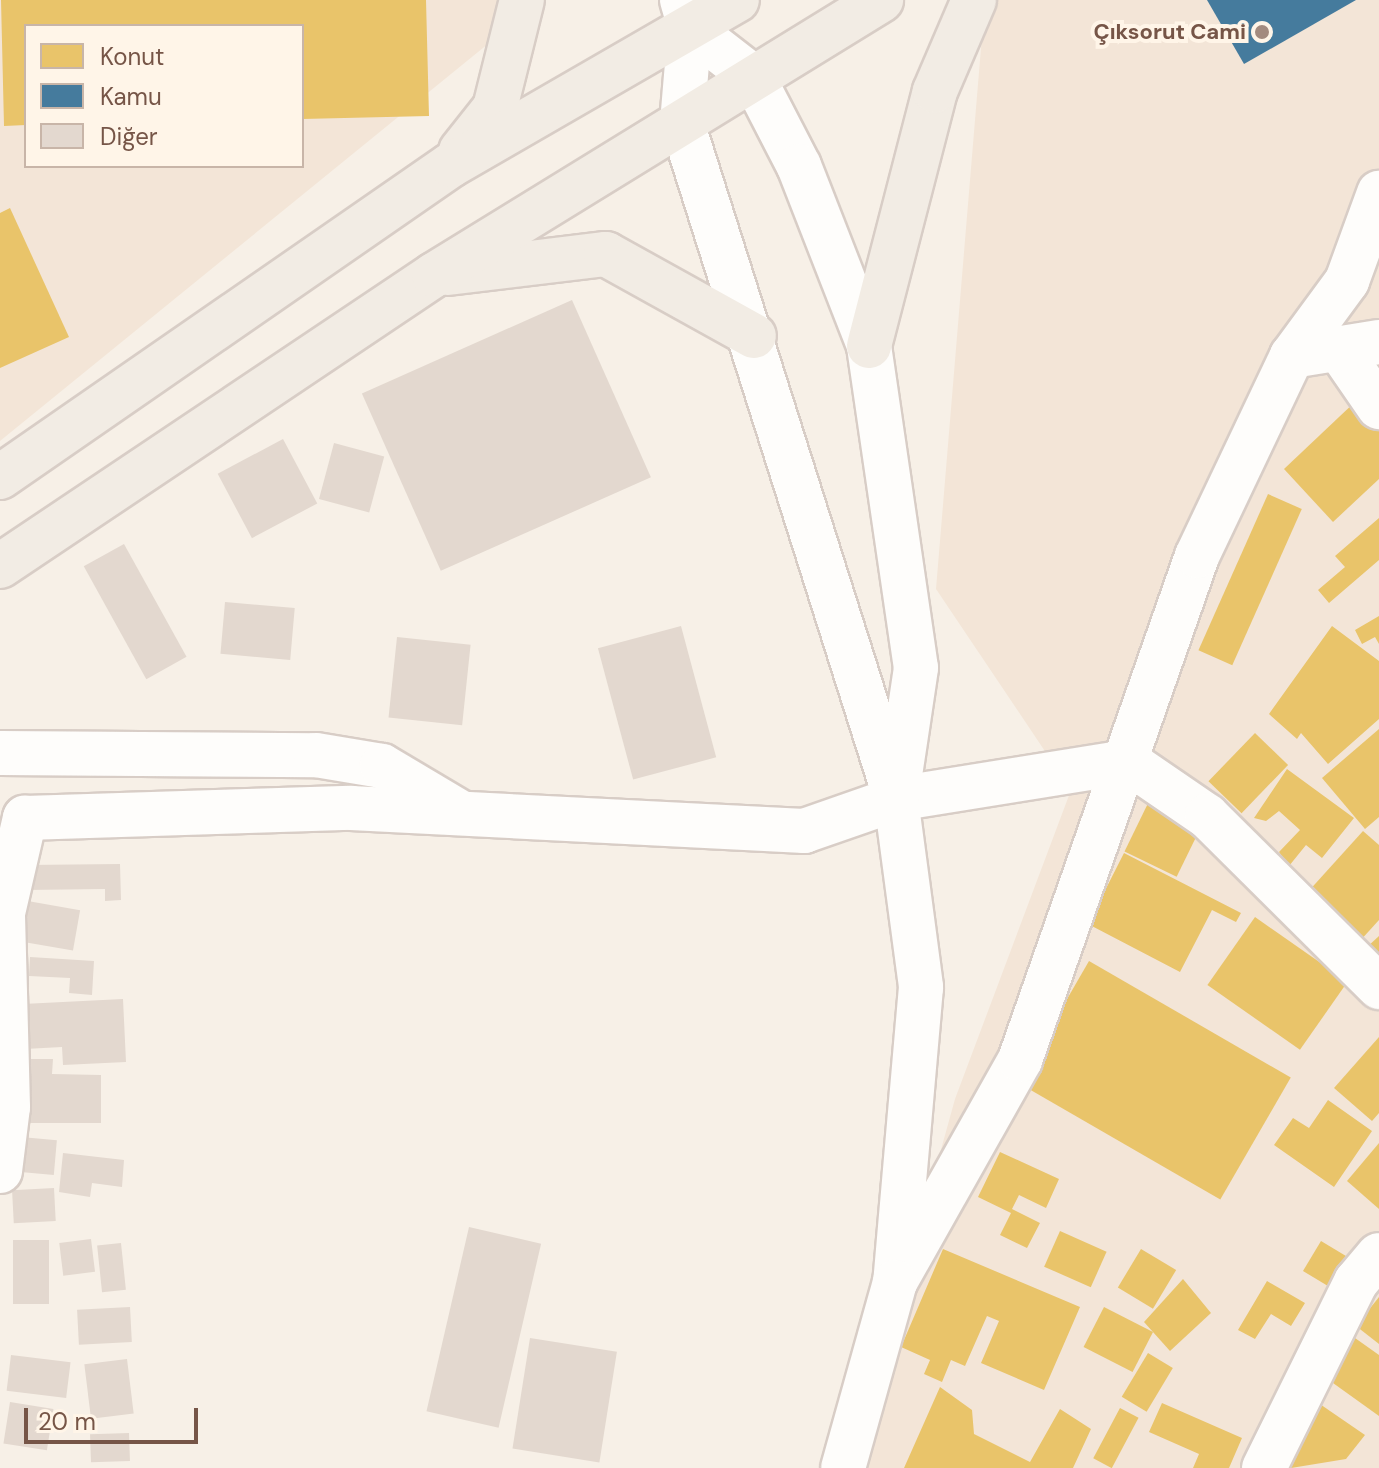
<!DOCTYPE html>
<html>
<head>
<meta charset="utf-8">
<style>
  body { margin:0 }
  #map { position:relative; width:1379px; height:1468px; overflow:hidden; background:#f7f0e7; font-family:"DM Sans",sans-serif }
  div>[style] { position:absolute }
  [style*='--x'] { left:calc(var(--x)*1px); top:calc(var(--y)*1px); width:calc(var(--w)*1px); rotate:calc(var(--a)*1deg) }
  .residential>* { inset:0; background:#f3e5d7 }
  .homes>* { inset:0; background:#e9c46a; transform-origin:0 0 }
  .public>* { inset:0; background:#457b9d }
  .building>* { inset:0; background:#e3d8cf; transform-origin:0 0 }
  .roads { filter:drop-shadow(2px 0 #d8cdc6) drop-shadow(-2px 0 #d8cdc6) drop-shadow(0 2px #d8cdc6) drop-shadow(0 -2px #d8cdc6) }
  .street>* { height:44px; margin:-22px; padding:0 22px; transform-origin:22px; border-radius:22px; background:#fefdfb }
  .secondary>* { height:44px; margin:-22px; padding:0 22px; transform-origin:22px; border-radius:22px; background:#fefdfb }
  .primary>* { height:44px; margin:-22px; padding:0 22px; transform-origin:22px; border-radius:22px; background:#f2ece4 }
  .dots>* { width:22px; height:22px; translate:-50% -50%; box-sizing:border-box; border:4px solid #fff5e8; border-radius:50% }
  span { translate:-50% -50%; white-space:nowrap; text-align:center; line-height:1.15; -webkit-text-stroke:8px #fff5e8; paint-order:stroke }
  .poi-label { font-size:22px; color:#765547; font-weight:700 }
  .right { translate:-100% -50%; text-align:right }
  .legend { position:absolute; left:24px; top:24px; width:280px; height:144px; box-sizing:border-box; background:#fff5e8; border:2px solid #c8b5a8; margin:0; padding:10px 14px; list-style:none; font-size:24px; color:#765547 }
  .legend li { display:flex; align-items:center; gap:16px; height:40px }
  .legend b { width:40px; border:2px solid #c8b5a8 }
  .scale { position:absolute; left:24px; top:1408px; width:174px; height:36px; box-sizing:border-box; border:4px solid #765547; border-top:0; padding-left:10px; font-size:24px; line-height:28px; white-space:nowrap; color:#765547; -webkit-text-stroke:6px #fff5e8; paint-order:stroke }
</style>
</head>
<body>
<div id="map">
  <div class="residential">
    <i style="clip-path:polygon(evenodd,0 0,542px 0,0 441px,0 0,26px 26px,302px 26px,302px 166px,26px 166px,26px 26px)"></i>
    <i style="clip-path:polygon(985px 0,1379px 0,1379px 1468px,853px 1468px,955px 1099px,1071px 790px,936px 589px)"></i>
  </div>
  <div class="homes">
    <i style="clip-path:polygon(1px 0,426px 0,429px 116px,302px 119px,302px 26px,26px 26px,26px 125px,4px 126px)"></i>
    <i style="clip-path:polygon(10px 208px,69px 337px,0 368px,0 213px)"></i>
    <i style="clip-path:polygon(1357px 400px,1379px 423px,1379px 479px,1333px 522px,1284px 469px)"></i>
    <i style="left:1268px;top:494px;width:37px;height:171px;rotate:24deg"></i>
    <i style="clip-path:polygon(1379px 518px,1379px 560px,1329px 603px,1318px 590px,1345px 567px,1335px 556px)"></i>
    <i style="clip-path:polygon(1379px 616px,1379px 644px,1375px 637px,1362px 644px,1355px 630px)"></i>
    <i style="clip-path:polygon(1332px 626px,1379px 661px,1379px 719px,1328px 764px,1301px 733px,1297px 739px,1269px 714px)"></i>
    <i style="clip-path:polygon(1379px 729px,1379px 817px,1365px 829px,1322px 778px)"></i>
    <i style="left:1255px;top:733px;width:46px;height:67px;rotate:44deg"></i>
    <i style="clip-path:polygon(1287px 769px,1354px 818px,1322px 858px,1306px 845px,1289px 866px,1279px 852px,1300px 830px,1279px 811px,1266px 821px,1254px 818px)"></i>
    <i style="left:1153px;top:793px;width:58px;height:65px;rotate:26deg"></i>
    <i style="clip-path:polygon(1363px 831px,1379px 845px,1379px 920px,1359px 942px,1306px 894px)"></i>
    <i style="clip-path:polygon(1124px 853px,1241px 913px,1236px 922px,1212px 910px,1180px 972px,1088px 924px)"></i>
    <i style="left:1255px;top:917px;width:113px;height:83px;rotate:35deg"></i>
    <i style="clip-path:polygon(1379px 936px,1379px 962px,1366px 948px)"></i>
    <i style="left:1089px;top:961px;width:233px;height:141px;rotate:30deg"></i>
    <i style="clip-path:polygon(1379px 1037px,1379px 1113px,1372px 1121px,1334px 1088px)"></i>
    <i style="clip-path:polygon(1328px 1100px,1372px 1131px,1334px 1187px,1274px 1145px,1293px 1118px,1309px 1128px)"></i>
    <i style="clip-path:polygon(1379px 1143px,1379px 1209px,1347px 1181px)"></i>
    <i style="clip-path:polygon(1000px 1152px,1059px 1179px,1046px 1208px,1019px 1195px,1012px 1209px,1040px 1223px,1027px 1248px,1000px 1235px,1011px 1213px,978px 1197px)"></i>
    <i style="left:1060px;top:1231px;width:51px;height:39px;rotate:24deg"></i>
    <i style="left:1321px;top:1241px;width:33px;height:35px;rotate:31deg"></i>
    <i style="clip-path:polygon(943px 1249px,1080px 1307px,1044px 1390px,981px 1363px,999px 1321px,987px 1316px,965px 1366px,951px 1360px,942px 1382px,924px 1374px,930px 1360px,901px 1347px)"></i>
    <i style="left:1141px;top:1249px;width:41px;height:45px;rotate:31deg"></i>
    <i style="clip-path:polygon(1183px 1279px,1211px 1313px,1170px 1351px,1144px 1322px)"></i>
    <i style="clip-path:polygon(1267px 1281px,1305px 1303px,1291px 1326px,1271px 1314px,1255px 1339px,1238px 1330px)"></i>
    <i style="clip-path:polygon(1379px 1297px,1379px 1344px,1356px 1326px)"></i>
    <i style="left:1104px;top:1307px;width:55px;height:45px;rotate:27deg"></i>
    <i style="clip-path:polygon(1355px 1338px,1379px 1355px,1379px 1416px,1326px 1378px)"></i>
    <i style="left:1148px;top:1353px;width:29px;height:51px;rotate:31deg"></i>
    <i style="clip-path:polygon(940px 1387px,972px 1410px,974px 1434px,1030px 1462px,1060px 1409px,1091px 1429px,1073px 1468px,904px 1468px)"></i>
    <i style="clip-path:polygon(1314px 1400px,1365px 1435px,1346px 1459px,1291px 1468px,1280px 1462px)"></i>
    <i style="clip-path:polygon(1162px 1403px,1242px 1438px,1229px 1468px,1193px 1468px,1199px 1454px,1149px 1432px)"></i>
    <i style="left:1120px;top:1408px;width:21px;height:57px;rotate:28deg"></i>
  </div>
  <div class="public">
    <i style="clip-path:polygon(1207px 0,1356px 0,1244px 64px)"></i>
  </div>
  <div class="building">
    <i style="left:572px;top:300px;width:194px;height:230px;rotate:66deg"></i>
    <i style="left:283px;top:439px;width:73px;height:74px;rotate:62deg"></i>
    <i style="left:334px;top:443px;width:52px;height:58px;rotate:15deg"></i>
    <i style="left:124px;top:544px;width:129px;height:46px;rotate:61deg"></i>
    <i style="left:225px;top:602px;width:70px;height:52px;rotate:5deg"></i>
    <i style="left:681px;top:626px;width:136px;height:86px;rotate:75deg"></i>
    <i style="left:397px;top:637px;width:74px;height:81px;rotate:6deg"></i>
    <i style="clip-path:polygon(120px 864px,121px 900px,105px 901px,105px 889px,26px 890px,26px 865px)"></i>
    <i style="left:22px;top:900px;width:59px;height:41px;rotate:10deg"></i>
    <i style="clip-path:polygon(30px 957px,94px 961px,92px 995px,69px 993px,70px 978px,29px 976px)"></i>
    <i style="clip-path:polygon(123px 999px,126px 1062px,63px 1065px,62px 1047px,25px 1049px,23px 1004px)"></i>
    <i style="clip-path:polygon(21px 1059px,53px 1059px,52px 1074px,101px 1075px,101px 1123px,21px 1123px)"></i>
    <i style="left:21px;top:1137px;width:36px;height:35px;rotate:5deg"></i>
    <i style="clip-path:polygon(63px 1153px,124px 1160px,122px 1187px,92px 1183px,90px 1197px,59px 1192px)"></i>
    <i style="left:54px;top:1188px;width:33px;height:42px;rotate:87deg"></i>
    <i style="left:469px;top:1227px;width:74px;height:189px;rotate:13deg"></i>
    <i style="left:91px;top:1239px;width:33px;height:32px;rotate:83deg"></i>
    <i style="left:13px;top:1240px;width:36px;height:64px"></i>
    <i style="left:121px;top:1243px;width:47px;height:24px;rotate:84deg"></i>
    <i style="left:130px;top:1307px;width:35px;height:53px;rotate:87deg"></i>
    <i style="left:530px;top:1338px;width:88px;height:112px;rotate:9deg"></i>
    <i style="left:11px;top:1355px;width:60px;height:36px;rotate:7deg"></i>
    <i style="left:127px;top:1359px;width:55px;height:43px;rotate:83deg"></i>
    <i style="left:10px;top:1402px;width:44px;height:42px;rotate:9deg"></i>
    <i style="left:129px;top:1433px;width:28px;height:39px;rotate:88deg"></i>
  </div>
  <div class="roads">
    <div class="street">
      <i style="--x:1341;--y:352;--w:67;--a:55.4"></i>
      <i style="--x:1292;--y:356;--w:88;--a:-9.1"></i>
      <i style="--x:0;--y:753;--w:316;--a:0.4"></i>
      <i style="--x:316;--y:755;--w:67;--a:9.5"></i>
      <i style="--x:382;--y:766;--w:86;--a:30.7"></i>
      <i style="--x:0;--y:1171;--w:64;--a:-82.9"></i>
      <i style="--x:8;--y:1107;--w:194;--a:-91.5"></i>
      <i style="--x:3;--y:913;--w:98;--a:-77"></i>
      <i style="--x:25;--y:818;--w:326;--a:-1.8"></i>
      <i style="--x:351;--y:808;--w:454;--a:2.9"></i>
      <i style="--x:804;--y:831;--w:97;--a:-19.2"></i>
      <i style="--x:896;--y:799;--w:235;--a:-9.1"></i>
      <i style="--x:1128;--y:762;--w:96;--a:34.4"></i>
      <i style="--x:1207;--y:816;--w:243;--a:44.8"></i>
      <i style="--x:895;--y:1282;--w:255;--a:-60.6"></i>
      <i style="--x:1020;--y:1060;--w:534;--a:-70.65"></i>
      <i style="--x:1197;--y:556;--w:221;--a:-64.6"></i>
      <i style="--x:1292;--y:356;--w:93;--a:-53.7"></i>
      <i style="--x:1347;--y:281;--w:94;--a:-70"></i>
      <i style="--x:1264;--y:1468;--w:208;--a:-63.7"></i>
      <i style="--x:1356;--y:1282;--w:35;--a:-50"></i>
    </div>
    <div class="secondary">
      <i style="--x:682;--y:0;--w:29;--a:74"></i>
      <i style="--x:690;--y:28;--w:95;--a:94.8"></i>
      <i style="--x:682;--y:123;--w:709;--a:72.43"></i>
      <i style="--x:896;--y:799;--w:190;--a:82.4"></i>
      <i style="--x:921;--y:987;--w:296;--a:95"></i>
      <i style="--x:895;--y:1282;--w:193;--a:105.6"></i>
      <i style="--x:690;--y:28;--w:80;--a:37.9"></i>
      <i style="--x:753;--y:77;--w:100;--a:62.7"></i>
      <i style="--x:799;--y:166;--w:193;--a:68.7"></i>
      <i style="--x:869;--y:346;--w:325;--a:81.7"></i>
      <i style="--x:916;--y:668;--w:122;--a:98.5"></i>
    </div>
    <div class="primary">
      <i style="--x:461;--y:151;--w:55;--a:-51.7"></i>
      <i style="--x:495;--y:108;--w:111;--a:-76"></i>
      <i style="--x:448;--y:273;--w:159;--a:-6.9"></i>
      <i style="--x:606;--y:254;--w:169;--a:29"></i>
      <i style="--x:869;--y:346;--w:263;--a:-75.5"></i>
      <i style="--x:935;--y:91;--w:99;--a:-66.8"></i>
      <i style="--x:0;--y:477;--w:548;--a:-34.68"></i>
      <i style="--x:451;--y:165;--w:330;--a:-30"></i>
      <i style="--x:0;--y:566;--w:523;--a:-33.84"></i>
      <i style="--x:434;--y:275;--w:525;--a:-31.6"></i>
    </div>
  </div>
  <div class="dots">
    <i style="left:1262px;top:32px;background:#a38b7f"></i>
  </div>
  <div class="poi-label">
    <span class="right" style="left:1246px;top:32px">Çıksorut Cami</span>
  </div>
  <ul class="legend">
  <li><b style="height:22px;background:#e9c46a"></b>Konut</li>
  <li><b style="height:22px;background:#457b9d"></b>Kamu</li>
  <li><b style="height:22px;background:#e3d8cf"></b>Diğer</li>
  </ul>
  <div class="scale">20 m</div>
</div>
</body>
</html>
